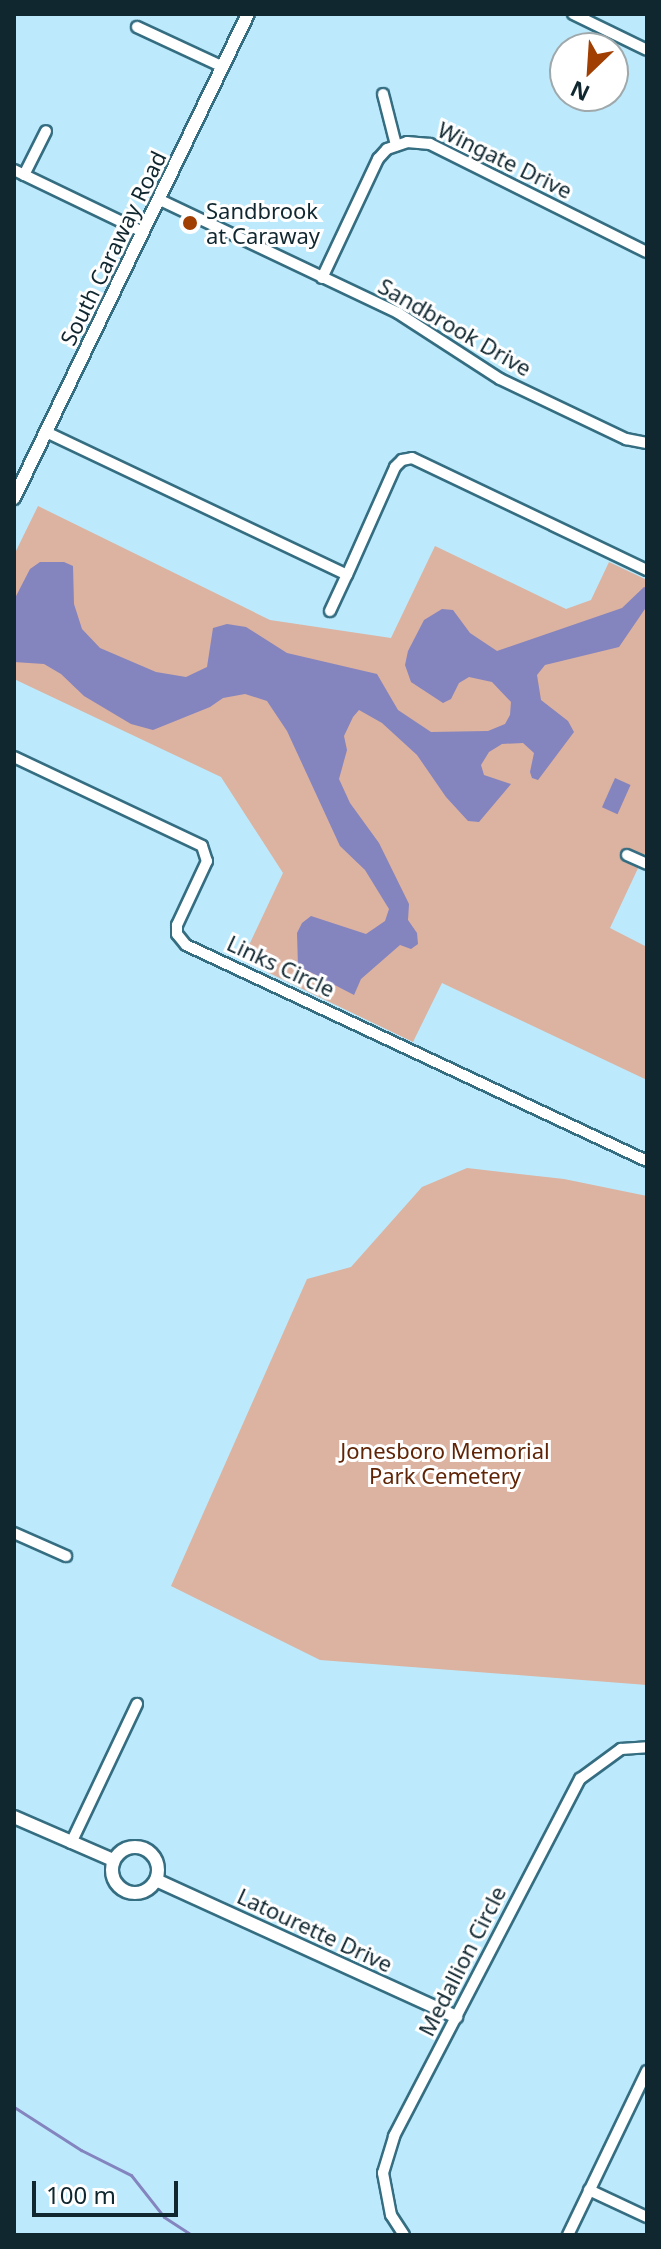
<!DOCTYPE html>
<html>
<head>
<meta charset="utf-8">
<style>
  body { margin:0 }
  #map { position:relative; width:661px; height:2249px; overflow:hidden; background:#bceafc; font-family:"Noto Sans",sans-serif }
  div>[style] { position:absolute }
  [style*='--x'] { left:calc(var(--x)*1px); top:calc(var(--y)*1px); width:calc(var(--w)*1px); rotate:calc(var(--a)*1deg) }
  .green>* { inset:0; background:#dcb2a0 }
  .water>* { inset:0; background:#8484bf; transform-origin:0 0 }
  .stream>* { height:3px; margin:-1.5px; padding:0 1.5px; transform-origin:1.5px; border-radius:1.5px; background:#8484bf }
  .roads { filter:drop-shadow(2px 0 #356d81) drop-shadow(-2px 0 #356d81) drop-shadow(0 2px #356d81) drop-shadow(0 -2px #356d81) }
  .minor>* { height:10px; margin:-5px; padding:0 5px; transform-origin:5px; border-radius:5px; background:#fff }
  .tertiary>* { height:12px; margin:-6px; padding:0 6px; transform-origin:6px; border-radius:6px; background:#fff }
  .tertiary>.ring { margin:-6px; padding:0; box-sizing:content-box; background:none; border:12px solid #fff; border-radius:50% }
  .dots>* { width:22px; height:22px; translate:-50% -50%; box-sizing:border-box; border:4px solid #fff; border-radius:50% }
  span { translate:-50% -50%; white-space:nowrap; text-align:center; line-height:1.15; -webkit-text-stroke:6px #fff; paint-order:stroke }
  .street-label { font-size:22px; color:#102730 }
  .poi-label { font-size:22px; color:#102730 }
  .left { translate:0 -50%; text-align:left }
  .park-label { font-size:22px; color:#602506 }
  .frame { position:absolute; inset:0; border:16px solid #102730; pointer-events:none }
  .north { position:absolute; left:549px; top:32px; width:80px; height:80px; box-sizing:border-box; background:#fff; border:2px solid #9fa9ac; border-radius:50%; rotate:205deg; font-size:22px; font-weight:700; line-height:32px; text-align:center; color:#102730 }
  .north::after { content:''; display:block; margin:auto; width:28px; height:36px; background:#a13e01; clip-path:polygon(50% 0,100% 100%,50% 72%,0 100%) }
  .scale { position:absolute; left:32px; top:2181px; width:146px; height:36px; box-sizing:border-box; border:4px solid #102730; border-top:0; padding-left:10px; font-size:24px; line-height:28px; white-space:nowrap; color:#102730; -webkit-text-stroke:6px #fff; paint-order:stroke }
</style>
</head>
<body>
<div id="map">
  <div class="green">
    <i style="clip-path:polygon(38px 506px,270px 620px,391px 638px,435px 546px,566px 609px,591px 600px,609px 562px,647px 580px,647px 849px,610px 928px,647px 947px,647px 1080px,442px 983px,413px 1042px,242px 960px,283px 873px,221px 777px,14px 679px,14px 555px)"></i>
    <i style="clip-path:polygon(467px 1168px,564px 1179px,647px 1196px,647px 1685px,320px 1660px,171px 1586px,307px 1279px,351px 1267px,422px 1187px)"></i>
  </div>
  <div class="water">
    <i style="clip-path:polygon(40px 562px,64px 562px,73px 566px,74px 604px,82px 629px,100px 648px,156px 672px,186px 677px,207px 667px,213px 628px,227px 624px,246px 627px,287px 653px,377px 674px,398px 710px,431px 732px,488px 731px,505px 724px,510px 715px,511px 702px,492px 682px,469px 677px,459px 683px,451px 699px,443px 703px,411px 682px,405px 665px,408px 651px,424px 620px,442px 609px,453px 610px,470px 633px,497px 651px,622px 608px,644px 587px,647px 588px,647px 606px,619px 647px,545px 665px,537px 675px,541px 700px,568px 721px,574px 732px,538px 780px,532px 778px,530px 772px,534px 753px,523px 743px,502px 744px,489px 752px,481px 765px,484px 775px,511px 784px,479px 822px,468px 821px,446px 797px,417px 755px,382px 723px,359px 710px,353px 717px,344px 736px,347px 750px,339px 779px,350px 803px,379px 843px,409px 904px,408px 920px,417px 933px,418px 944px,411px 949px,400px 945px,361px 979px,354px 995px,298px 966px,297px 933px,302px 923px,311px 916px,366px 934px,385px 921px,389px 909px,365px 870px,340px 846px,287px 731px,267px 701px,245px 694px,223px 698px,210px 707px,153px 730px,131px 724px,84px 696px,61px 674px,44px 664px,14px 662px,14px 600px,30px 569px)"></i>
    <i style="left:615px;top:778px;width:17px;height:32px;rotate:24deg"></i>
  </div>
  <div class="stream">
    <i style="--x:14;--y:2107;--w:80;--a:32.7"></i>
    <i style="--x:81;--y:2150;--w:56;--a:26.6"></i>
    <i style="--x:131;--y:2175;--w:53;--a:51.8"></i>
    <i style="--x:164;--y:2217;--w:33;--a:33"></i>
  </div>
  <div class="roads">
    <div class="minor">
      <i style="--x:573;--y:14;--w:82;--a:25.9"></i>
      <i style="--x:137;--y:27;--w:95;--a:24.9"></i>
      <i style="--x:383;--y:94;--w:53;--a:75.7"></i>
      <i style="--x:14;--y:170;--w:143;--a:25.7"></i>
      <i style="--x:24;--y:175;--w:49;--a:-63.4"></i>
      <i style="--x:158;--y:199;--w:266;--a:25.4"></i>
      <i style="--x:398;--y:313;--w:121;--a:32.9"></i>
      <i style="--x:500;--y:379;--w:140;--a:25.5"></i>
      <i style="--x:626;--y:439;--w:21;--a:11"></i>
      <i style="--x:322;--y:278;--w:132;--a:-64.8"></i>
      <i style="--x:378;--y:159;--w:13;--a:-48"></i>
      <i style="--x:387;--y:149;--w:21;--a:-19"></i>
      <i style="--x:407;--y:142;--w:23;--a:5"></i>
      <i style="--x:430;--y:144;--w:242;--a:26.5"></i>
      <i style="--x:46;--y:432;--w:333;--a:25.4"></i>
      <i style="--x:347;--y:575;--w:118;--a:-66"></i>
      <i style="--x:395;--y:467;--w:10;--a:-45"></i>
      <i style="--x:402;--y:460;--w:10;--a:-11"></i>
      <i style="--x:412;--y:458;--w:260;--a:25.5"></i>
      <i style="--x:330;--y:611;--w:40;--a:-65"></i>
      <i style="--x:14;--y:757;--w:208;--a:25.3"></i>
      <i style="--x:202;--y:846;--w:16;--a:72"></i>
      <i style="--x:207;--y:861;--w:71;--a:115.1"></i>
      <i style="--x:177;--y:925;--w:9;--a:90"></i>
      <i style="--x:177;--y:934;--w:14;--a:51"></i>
      <i style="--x:186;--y:945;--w:509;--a:25.11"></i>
      <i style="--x:627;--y:855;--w:22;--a:24"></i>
      <i style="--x:14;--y:1533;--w:57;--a:23.9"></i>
      <i style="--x:71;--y:1843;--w:154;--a:-64.6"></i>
      <i style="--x:589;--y:2190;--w:64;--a:25"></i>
      <i style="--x:404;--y:2235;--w:24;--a:-123"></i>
      <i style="--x:391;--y:2215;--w:43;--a:-100.8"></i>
      <i style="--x:383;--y:2173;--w:39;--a:-73"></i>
      <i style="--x:394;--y:2136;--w:403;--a:-62.5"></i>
      <i style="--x:580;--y:1779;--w:51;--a:-36.2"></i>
      <i style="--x:621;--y:1749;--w:26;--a:-4"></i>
      <i style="--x:568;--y:2235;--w:182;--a:-64.3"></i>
    </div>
    <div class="tertiary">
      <i style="--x:14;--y:498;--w:538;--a:-64.2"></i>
      <i style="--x:14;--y:1817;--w:108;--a:23.5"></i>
      <i class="ring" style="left:112px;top:1847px;width:34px;height:34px"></i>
      <i style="--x:156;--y:1880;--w:330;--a:24.5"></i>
    </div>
  </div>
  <div class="dots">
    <i style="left:190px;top:223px;background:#a13e01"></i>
  </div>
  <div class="street-label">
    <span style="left:505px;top:160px;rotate:26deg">Wingate Drive</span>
    <span style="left:113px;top:248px;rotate:-64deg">South Caraway Road</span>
    <span style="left:455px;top:327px;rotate:30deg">Sandbrook Drive</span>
    <span style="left:281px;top:966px;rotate:25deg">Links Circle</span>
    <span style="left:315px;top:1930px;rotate:25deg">Latourette Drive</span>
    <span style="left:462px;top:1961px;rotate:-63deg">Medallion Circle</span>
  </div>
  <div class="poi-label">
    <span class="left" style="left:206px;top:223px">Sandbrook<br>at Caraway</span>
  </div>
  <div class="park-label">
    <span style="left:445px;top:1463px">Jonesboro Memorial<br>Park Cemetery</span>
  </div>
  <div class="frame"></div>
  <div class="north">N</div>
  <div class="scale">100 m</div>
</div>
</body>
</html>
